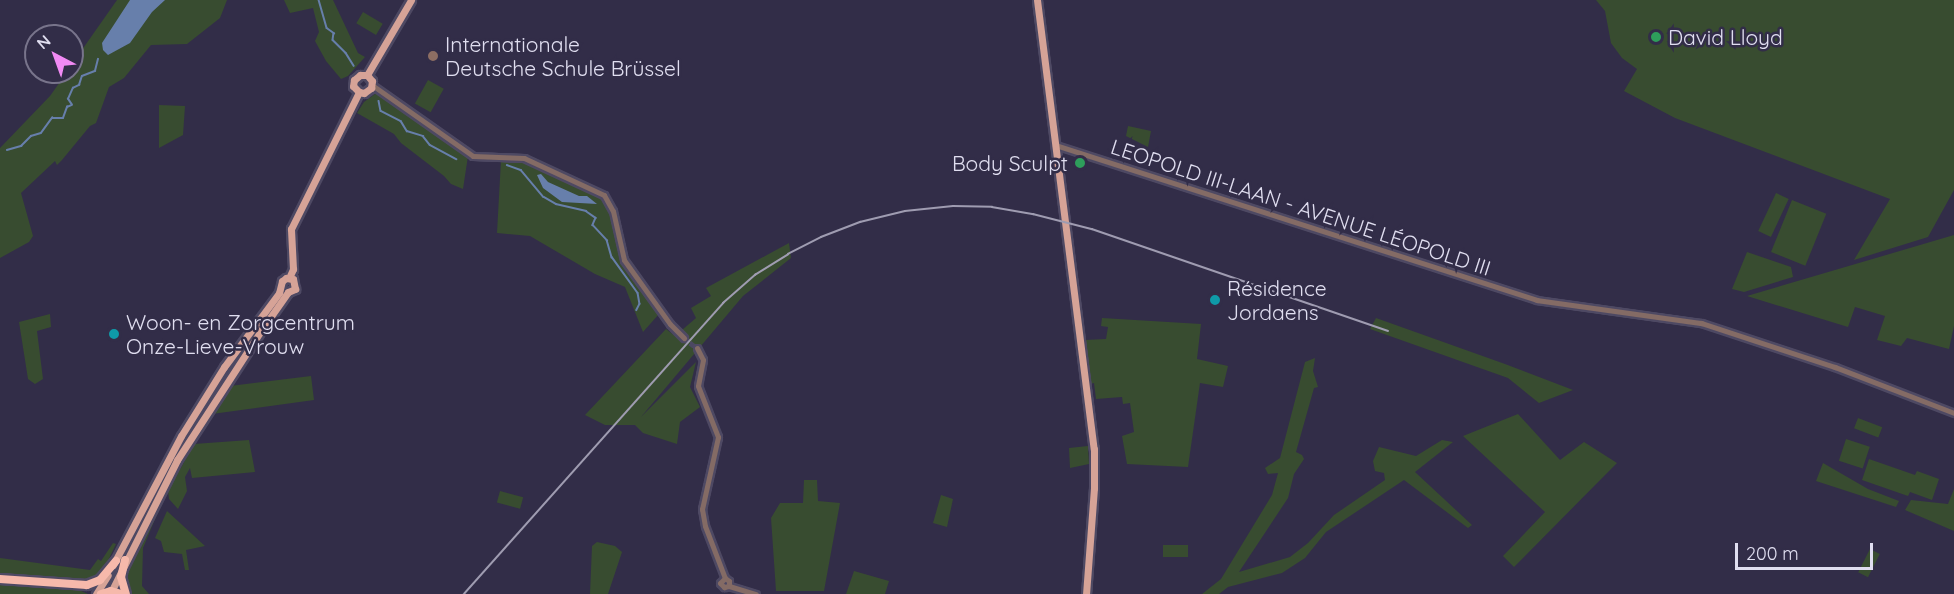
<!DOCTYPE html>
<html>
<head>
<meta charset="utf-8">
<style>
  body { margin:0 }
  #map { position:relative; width:1954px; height:594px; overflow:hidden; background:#322d48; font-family:Quicksand,sans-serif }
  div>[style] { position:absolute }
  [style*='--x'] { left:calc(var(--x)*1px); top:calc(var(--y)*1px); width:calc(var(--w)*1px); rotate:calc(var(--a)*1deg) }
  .green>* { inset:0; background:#384c30; transform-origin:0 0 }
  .water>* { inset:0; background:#677fab }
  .stream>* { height:1.5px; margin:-0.75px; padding:0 0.75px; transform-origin:0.75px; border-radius:0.75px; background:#677fab }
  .minor-tunnel>* { height:5px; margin-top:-2.5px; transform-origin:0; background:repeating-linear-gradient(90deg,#4c4861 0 5px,transparent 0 7.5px) }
  .roads { filter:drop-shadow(2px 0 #4e4963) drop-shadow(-2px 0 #4e4963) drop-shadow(0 2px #4e4963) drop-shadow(0 -2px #4e4963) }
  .minor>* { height:5px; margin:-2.5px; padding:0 2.5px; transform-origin:2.5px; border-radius:2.5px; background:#846b65 }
  .major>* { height:7px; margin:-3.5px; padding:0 3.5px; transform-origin:3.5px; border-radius:3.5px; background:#d6a397 }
  .highway>* { height:8px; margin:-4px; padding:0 4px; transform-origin:4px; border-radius:4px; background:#f6b9ab }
  .tram>* { height:1.5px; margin:-0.75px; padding:0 0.75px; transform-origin:0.75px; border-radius:0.75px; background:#9f9cb1 }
  .dots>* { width:16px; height:16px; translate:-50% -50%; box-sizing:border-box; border:3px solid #322d48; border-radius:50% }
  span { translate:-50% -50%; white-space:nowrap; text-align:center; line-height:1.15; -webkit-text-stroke:5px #322d48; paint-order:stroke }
  .poi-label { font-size:21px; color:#e0def0 }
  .left { translate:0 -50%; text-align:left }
  .right { translate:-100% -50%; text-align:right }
  .street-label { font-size:21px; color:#e0def0 }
  .north { position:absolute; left:24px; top:24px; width:60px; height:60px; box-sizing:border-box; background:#322d48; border:2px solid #78748b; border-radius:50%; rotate:319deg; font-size:16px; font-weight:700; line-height:24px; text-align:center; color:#e0def0 }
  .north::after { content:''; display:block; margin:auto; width:21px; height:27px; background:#f18af4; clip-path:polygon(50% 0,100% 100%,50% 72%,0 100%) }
  .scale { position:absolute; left:1735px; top:543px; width:138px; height:27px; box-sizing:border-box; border:3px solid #e0def0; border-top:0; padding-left:8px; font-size:18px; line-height:21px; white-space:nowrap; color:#e0def0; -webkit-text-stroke:4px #322d48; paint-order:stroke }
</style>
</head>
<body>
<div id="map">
  <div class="green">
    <i style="clip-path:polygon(117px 0,227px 0,220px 18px,187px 44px,151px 45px,124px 78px,109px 87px,96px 123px,90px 126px,62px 160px,57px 165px,55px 161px,21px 193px,33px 236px,29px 242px,0 258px,0 148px,50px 96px,67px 72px,72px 72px,72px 64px)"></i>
    <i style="clip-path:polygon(284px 0,333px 0,358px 53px,365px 57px,348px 76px,341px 79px,326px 61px,315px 41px,319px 32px,313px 8px,290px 13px)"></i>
    <i style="clip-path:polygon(1596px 0,1954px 0,1954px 190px,1928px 237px,1854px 260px,1890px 199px,1675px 118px,1624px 91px,1637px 69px,1622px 58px,1611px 43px,1605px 11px)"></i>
    <i style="left:363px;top:12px;width:23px;height:13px;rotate:31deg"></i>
    <i style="left:428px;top:80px;width:18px;height:27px;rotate:29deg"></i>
    <i style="clip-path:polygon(379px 91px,468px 156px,463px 189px,451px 184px,444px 176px,401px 143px,394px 134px,357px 113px,364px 102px)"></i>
    <i style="clip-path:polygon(159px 105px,185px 106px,183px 135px,159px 148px)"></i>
    <i style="clip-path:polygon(1128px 126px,1151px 131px,1148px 147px,1126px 136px)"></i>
    <i style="clip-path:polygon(501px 160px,523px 161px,588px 189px,604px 200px,611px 212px,623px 262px,659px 314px,643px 332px,625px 287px,595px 274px,530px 236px,497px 233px)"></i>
    <i style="left:1776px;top:193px;width:14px;height:42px;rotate:25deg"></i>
    <i style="left:1792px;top:200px;width:37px;height:56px;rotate:22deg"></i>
    <i style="clip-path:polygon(1954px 235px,1954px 326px,1949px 349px,1907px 338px,1901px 346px,1877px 340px,1885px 316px,1855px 307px,1848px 327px,1747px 296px)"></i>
    <i style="clip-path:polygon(789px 243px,791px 258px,743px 296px,641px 417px,696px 362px,690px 387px,700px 407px,680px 422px,677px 444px,643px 433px,635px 425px,605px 425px,585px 415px,666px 329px,675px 336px,696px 318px,691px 308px,711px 296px,706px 288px)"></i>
    <i style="clip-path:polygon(1747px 252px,1791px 267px,1793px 277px,1744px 292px,1732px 289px)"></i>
    <i style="clip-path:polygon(50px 314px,51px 327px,37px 331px,43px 379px,35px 384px,28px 379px,19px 322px)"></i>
    <i style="clip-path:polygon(1102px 318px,1201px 324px,1197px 359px,1228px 366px,1223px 387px,1200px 383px,1188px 467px,1127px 464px,1122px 436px,1134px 432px,1130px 403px,1123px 404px,1122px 397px,1096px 399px,1094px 383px,1090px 384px,1085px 340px,1106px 339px,1108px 327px,1101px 326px)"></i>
    <i style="clip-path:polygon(1376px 318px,1505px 364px,1573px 390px,1539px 403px,1508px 378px,1370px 329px)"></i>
    <i style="clip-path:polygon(1315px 358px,1313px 371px,1318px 387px,1314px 388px,1296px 452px,1302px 455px,1304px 459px,1294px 474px,1288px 498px,1239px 572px,1290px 557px,1308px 543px,1334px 515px,1385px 480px,1384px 473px,1375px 471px,1373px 461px,1379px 447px,1416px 456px,1442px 440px,1453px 442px,1415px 472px,1472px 525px,1468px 528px,1404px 480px,1326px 532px,1305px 558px,1282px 573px,1228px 587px,1219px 594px,1202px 594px,1221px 579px,1272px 495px,1278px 473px,1268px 474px,1265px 468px,1280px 458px,1305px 362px)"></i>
    <i style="clip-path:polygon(311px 376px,314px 400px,212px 414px,230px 386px)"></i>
    <i style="clip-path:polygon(1518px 414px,1560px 460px,1584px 442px,1617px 463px,1514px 567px,1503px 556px,1545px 512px,1463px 436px)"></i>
    <i style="left:1858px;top:418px;width:26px;height:11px;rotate:21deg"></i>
    <i style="left:1846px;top:439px;width:25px;height:23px;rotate:18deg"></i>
    <i style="clip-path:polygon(249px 440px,255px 472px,192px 478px,190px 468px,185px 477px,187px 491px,178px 509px,169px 499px,168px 491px,194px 444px)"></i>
    <i style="clip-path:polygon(1088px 446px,1089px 464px,1070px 468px,1069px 448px)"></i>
    <i style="clip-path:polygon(1869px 459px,1915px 475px,1917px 471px,1939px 479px,1932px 500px,1910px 492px,1908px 496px,1862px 480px)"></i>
    <i style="clip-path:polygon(1823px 463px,1868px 489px,1899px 501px,1896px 507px,1816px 481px)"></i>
    <i style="clip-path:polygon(804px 480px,817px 480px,818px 501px,840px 503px,824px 591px,776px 591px,771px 518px,780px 503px,803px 503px)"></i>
    <i style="clip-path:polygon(1954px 489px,1954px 531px,1905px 510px,1911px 500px,1948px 504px)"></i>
    <i style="left:500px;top:491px;width:24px;height:12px;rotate:15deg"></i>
    <i style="clip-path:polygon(941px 495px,953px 499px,947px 527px,933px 523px)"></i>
    <i style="clip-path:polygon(167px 511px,205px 546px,186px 550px,189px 570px,185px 570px,182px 554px,164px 552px,161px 541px,155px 538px)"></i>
    <i style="clip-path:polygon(158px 512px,143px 548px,142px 586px,149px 594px,131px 594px,125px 582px,126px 573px)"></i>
    <i style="clip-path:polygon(597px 542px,615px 546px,622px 552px,608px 594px,590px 594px,592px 546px)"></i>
    <i style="clip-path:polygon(113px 543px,116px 544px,104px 569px,89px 580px,0 574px,0 558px,90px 570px,98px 559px,101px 561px)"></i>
    <i style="left:1163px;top:545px;width:25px;height:12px"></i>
    <i style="left:1870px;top:549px;width:11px;height:26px;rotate:27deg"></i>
    <i style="clip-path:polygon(854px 571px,889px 581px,885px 594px,846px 594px)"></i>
    <i style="clip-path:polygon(0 582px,79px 590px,88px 594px,0 594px)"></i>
  </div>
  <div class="water">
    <i style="clip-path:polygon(130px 0,165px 0,152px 12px,130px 43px,108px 55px,103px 50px,102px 43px)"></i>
    <i style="clip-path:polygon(541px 174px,548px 182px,579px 196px,587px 196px,597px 204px,562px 202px,543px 188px,537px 175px)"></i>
  </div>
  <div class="stream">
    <i style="--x:319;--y:0;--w:29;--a:74"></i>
    <i style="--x:327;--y:28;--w:9;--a:36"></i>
    <i style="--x:334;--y:33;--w:7;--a:98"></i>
    <i style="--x:333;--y:40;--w:18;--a:45"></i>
    <i style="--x:346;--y:53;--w:15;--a:58"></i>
    <i style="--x:379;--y:101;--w:10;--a:79"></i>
    <i style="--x:381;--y:111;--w:22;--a:27"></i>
    <i style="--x:401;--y:121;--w:12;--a:59"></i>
    <i style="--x:407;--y:131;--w:17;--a:17"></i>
    <i style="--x:423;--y:136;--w:11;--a:52"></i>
    <i style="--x:430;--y:145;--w:30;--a:28"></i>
    <i style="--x:7;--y:150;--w:15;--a:-16"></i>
    <i style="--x:21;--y:146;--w:14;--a:-45"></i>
    <i style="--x:31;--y:136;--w:10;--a:-17"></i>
    <i style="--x:41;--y:133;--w:19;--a:-54"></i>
    <i style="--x:52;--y:118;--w:11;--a:0"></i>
    <i style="--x:63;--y:118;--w:12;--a:-70"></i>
    <i style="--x:67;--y:107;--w:5;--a:-22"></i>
    <i style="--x:72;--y:105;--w:7;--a:-124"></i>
    <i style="--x:68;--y:99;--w:12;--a:-66"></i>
    <i style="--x:73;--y:88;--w:7;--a:-27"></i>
    <i style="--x:79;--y:85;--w:9;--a:-72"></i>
    <i style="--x:82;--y:76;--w:14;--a:-21"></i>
    <i style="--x:95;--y:71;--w:12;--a:-76"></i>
    <i style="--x:507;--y:165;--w:15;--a:20"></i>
    <i style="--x:521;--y:170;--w:35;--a:50"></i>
    <i style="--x:544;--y:197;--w:14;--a:30"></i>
    <i style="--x:556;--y:204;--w:31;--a:13"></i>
    <i style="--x:586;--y:211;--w:12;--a:35"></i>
    <i style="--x:596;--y:218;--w:8;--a:113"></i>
    <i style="--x:593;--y:225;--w:21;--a:47"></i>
    <i style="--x:607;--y:240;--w:18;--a:74"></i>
    <i style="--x:612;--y:257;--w:44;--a:54.2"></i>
    <i style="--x:638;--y:293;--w:11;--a:80"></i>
    <i style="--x:640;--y:304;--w:7;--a:117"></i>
  </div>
  <div class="minor-tunnel">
    <i style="--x:684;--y:338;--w:16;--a:38"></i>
  </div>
  <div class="roads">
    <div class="minor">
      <i style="--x:372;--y:85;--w:123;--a:35.1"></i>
      <i style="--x:473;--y:156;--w:51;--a:2.2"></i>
      <i style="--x:524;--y:158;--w:88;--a:24.8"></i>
      <i style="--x:604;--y:195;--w:18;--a:61"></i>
      <i style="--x:613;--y:211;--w:50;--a:77.3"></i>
      <i style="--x:624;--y:260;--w:79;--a:54.3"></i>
      <i style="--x:670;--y:324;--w:20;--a:45"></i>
      <i style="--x:1055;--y:145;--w:506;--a:17.83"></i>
      <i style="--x:1537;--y:300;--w:166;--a:8"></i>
      <i style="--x:1701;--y:323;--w:141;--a:18.2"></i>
      <i style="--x:1835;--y:367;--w:128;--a:21.1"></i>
      <i style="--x:697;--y:348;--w:13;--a:63"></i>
      <i style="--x:703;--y:360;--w:26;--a:101"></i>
      <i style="--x:698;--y:386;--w:55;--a:68.6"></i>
      <i style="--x:718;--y:437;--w:74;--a:102.5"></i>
      <i style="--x:702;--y:509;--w:17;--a:80"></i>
      <i style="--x:705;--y:526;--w:56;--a:69"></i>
      <i style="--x:725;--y:578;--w:5;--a:37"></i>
      <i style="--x:729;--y:581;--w:5;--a:90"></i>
      <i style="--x:725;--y:578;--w:7;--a:135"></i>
      <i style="--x:720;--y:583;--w:6;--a:45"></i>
      <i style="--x:724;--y:587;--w:5;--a:-11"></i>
      <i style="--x:729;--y:586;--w:28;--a:17"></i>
    </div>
    <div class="major">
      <i style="--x:1037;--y:0;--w:453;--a:82.8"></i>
      <i style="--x:1094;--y:449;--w:39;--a:90"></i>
      <i style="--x:1094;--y:488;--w:106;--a:94.3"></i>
      <i style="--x:367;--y:75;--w:87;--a:-59.6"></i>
      <i style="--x:359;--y:92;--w:8;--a:-135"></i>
      <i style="--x:353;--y:86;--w:6;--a:-81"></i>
      <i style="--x:354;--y:80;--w:8;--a:-40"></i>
      <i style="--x:360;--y:75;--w:7;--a:0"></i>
      <i style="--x:359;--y:92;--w:5;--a:11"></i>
      <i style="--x:364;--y:93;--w:9;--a:-36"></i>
      <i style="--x:371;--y:88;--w:7;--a:-82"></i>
      <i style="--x:372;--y:81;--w:8;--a:-130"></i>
      <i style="--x:289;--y:278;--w:10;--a:-66"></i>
      <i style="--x:293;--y:269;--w:40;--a:-92.9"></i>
      <i style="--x:291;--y:229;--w:153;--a:-63.6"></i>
      <i style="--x:96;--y:594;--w:22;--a:-58"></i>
      <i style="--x:110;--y:594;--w:150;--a:-63.4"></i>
      <i style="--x:177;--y:460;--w:156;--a:-57"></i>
      <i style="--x:262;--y:329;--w:45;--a:-54.9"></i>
      <i style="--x:288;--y:292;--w:8;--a:-23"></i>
      <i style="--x:295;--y:289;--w:10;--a:-101"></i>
      <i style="--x:293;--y:279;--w:7;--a:-172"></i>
      <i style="--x:286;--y:278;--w:5;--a:143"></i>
      <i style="--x:282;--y:281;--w:12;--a:104"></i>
      <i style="--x:279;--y:293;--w:92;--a:126.6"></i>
      <i style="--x:224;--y:367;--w:81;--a:121.9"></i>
      <i style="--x:181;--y:436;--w:146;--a:117.8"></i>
    </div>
    <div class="highway">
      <i style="--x:125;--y:560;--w:17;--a:103"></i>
      <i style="--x:121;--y:577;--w:18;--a:74"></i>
      <i style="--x:0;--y:579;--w:87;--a:3.9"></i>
      <i style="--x:87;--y:585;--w:14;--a:-21"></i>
      <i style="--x:100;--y:580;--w:25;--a:-50"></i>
      <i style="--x:101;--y:594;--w:10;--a:-17"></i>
      <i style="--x:111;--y:591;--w:10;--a:17"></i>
    </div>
  </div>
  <div class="tram">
    <i style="--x:464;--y:594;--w:390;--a:-48.3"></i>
    <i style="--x:723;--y:303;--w:43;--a:-41.2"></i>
    <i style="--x:755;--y:275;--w:39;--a:-32"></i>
    <i style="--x:788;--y:254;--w:37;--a:-27"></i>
    <i style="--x:821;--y:237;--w:42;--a:-21"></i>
    <i style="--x:860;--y:222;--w:46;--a:-13.7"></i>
    <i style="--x:905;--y:211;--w:48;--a:-5.9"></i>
    <i style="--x:953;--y:206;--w:39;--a:1"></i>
    <i style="--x:992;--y:207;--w:42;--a:9.7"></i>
    <i style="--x:1033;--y:214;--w:61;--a:14.3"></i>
    <i style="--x:1092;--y:229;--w:313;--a:19"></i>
  </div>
  <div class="dots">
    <i style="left:1656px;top:37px;background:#2e9e5b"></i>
    <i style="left:433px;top:56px;background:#8d6e63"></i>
    <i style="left:1080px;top:163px;background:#2e9e5b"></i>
    <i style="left:1215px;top:300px;background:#0f9aa8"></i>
    <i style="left:114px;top:334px;background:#0f9aa8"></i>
  </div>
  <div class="poi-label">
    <span class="left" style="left:1668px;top:37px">David Lloyd</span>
    <span class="left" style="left:445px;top:56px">Internationale<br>Deutsche Schule Brüssel</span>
    <span class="right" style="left:1068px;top:163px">Body Sculpt</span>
    <span class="left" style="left:1227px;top:300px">Résidence<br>Jordaens</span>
    <span class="left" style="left:126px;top:334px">Woon- en Zorgcentrum<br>Onze-Lieve-Vrouw</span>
  </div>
  <div class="street-label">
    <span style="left:1301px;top:207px;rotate:18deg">LEOPOLD III-LAAN - AVENUE LÉOPOLD III</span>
  </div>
  <div class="north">N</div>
  <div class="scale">200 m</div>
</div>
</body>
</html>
